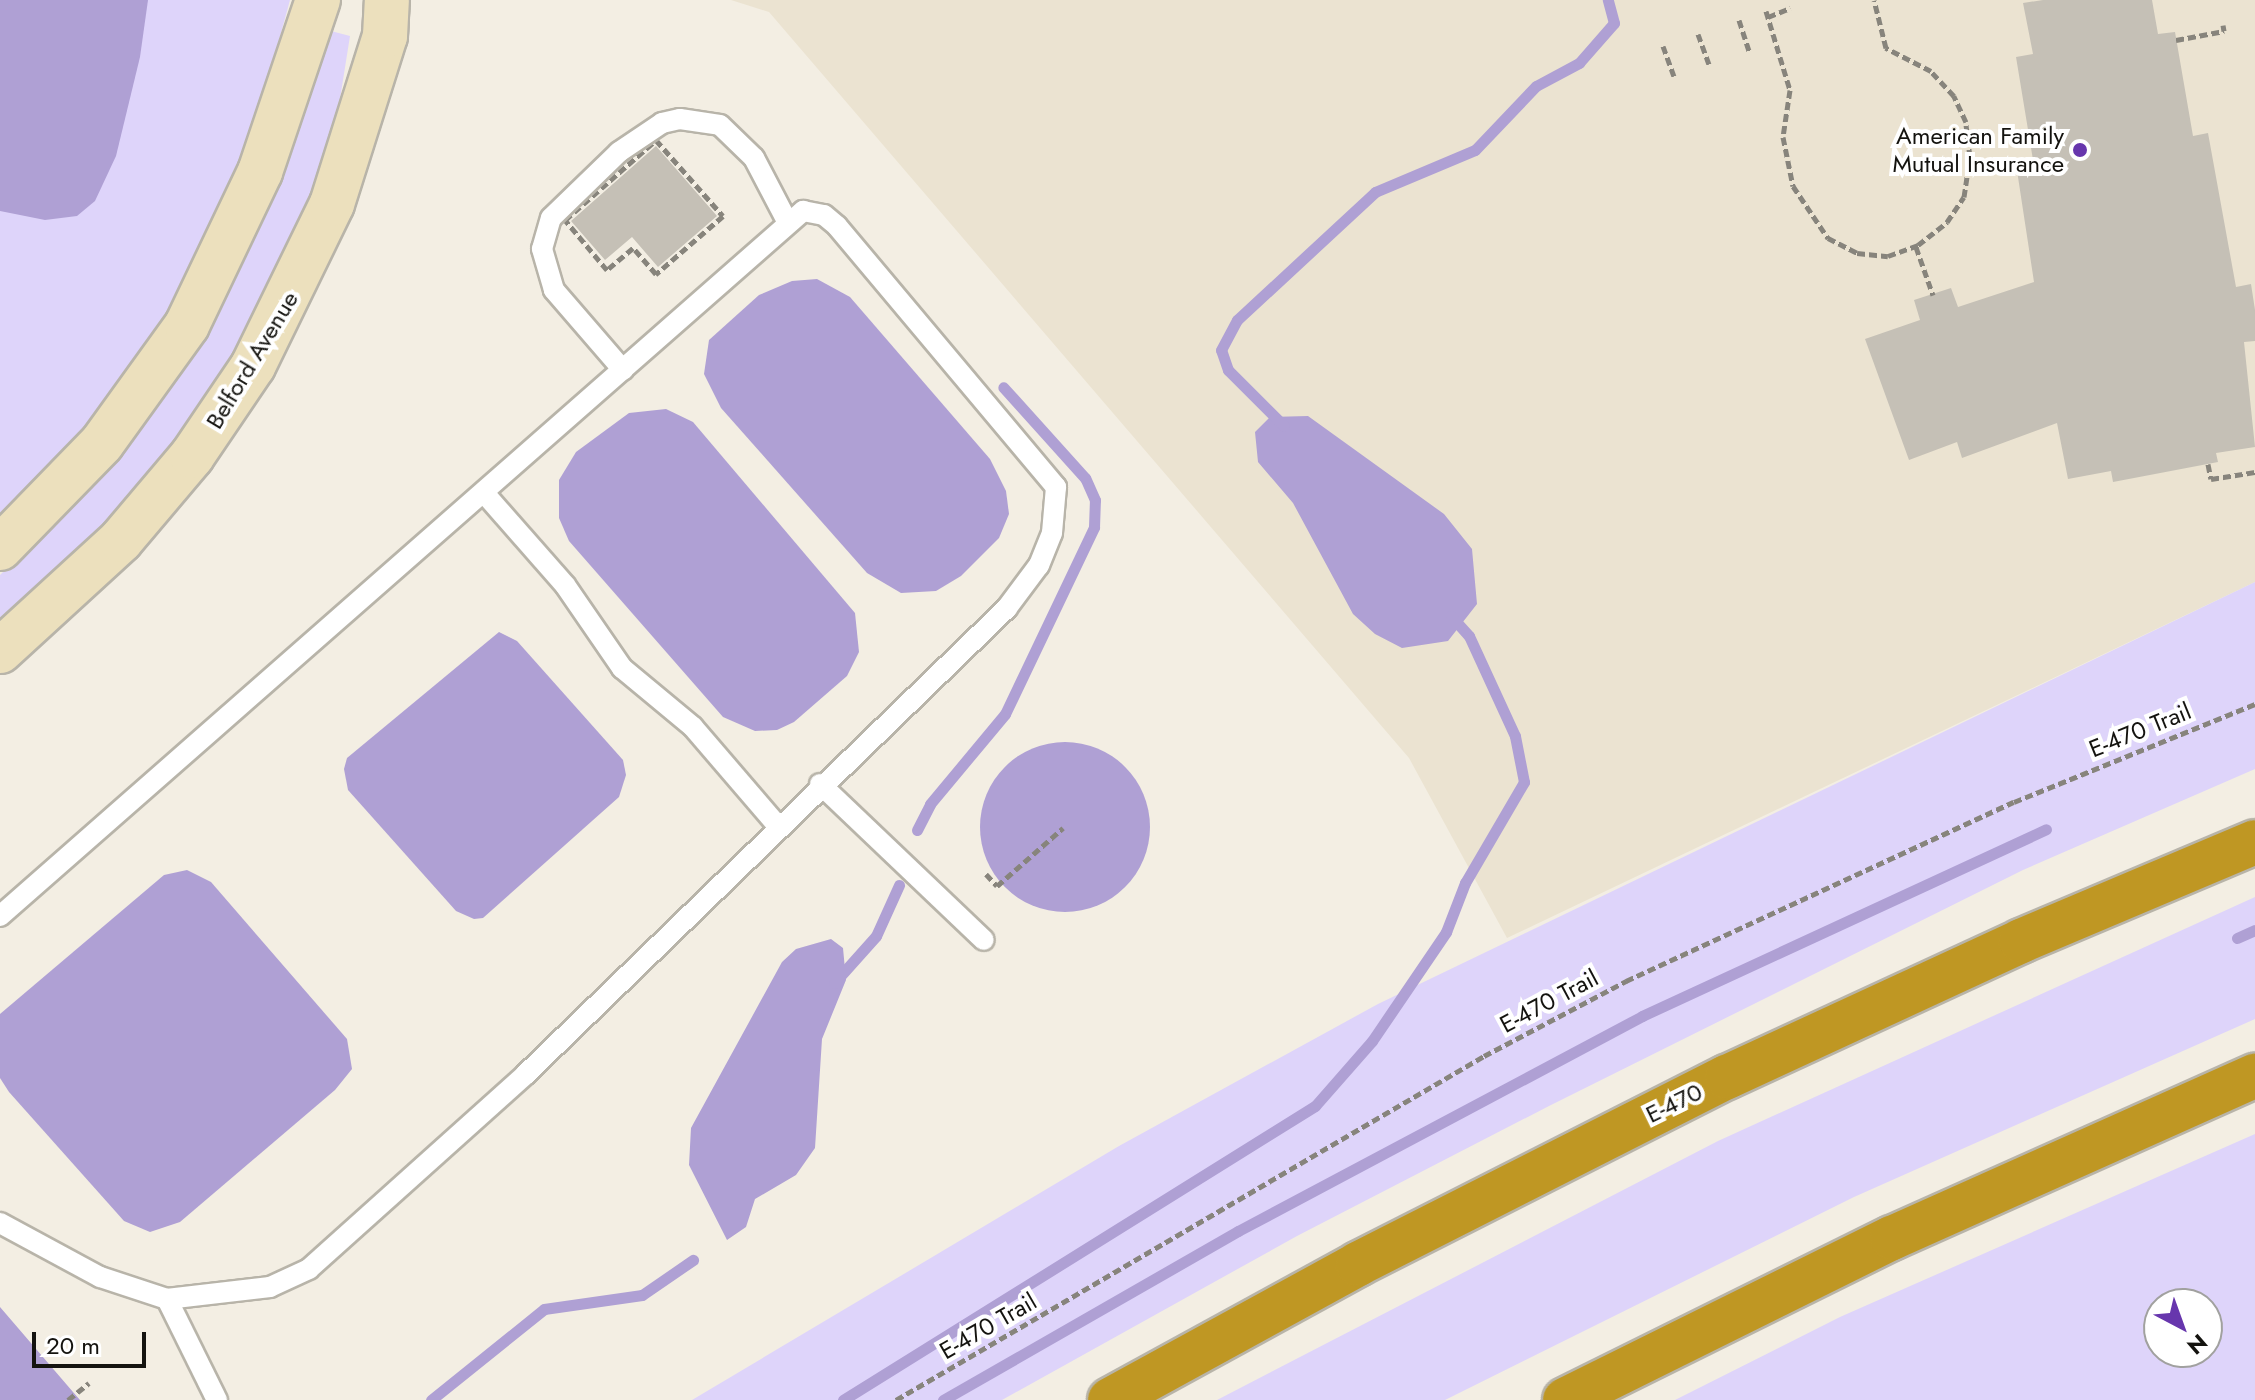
<!DOCTYPE html>
<html>
<head>
<meta charset="utf-8">
<style>
  body { margin:0 }
  #map { position:relative; width:2255px; height:1400px; overflow:hidden; background:#f3eee3; font-family:Jost,sans-serif }
  div>[style] { position:absolute }
  [style*='--x'] { left:calc(var(--x)*1px); top:calc(var(--y)*1px); width:calc(var(--w)*1px); rotate:calc(var(--a)*1deg) }
  .built>* { inset:0; background:#ebe3d1 }
  .green>* { inset:0; background:#ded4fa }
  .water>* { inset:0; background:#afa0d4 }
  .round { border-radius:50% }
  .stream>* { height:11px; margin:-5.5px; padding:0 5.5px; transform-origin:5.5px; border-radius:5.5px; background:#afa0d4 }
  .building>* { inset:0; background:#c5c0b6 }
  .path>* { height:5px; margin-top:-2.5px; transform-origin:0; background:repeating-linear-gradient(90deg,#87847c 0 8px,transparent 0 12px) }
  .roads { filter:drop-shadow(2px 0 #b8b4a9) drop-shadow(-2px 0 #b8b4a9) drop-shadow(0 2px #b8b4a9) drop-shadow(0 -2px #b8b4a9) }
  .service>* { height:20px; margin:-10px; padding:0 10px; transform-origin:10px; border-radius:10px; background:#fff }
  .secondary>* { height:44px; margin:-22px; padding:0 22px; transform-origin:22px; border-radius:22px; background:#ece0bd }
  .motorway>* { height:44px; margin:-22px; padding:0 22px; transform-origin:22px; border-radius:22px; background:#bf9723 }
  .dots>* { width:22px; height:22px; translate:-50% -50%; box-sizing:border-box; border:4px solid #fff; border-radius:50% }
  span { translate:-50% -50%; white-space:nowrap; text-align:center; line-height:1.15; -webkit-text-stroke:8px #fff; paint-order:stroke }
  .poi-label { font-size:24px; color:#14130f }
  .right { translate:-100% -50%; text-align:right }
  .street-label { font-size:24px; color:#14130f }
  .north { position:absolute; left:2143px; top:1288px; width:80px; height:80px; box-sizing:border-box; background:#fff; border:2px solid #a1a19f; border-radius:50%; rotate:139deg; font-size:22px; font-weight:700; line-height:32px; text-align:center; color:#14130f }
  .north::after { content:''; display:block; margin:auto; width:28px; height:36px; background:#6736ad; clip-path:polygon(50% 0,100% 100%,50% 72%,0 100%) }
  .scale { position:absolute; left:32px; top:1332px; width:114px; height:36px; box-sizing:border-box; border:4px solid #14130f; border-top:0; padding-left:10px; font-size:24px; line-height:28px; white-space:nowrap; color:#14130f; -webkit-text-stroke:6px #fff; paint-order:stroke }
</style>
</head>
<body>
<div id="map">
  <div class="built">
    <i style="clip-path:polygon(731px 0,2255px 0,2255px 582px,1507px 938px,1409px 758px,769px 12px)"></i>
  </div>
  <div class="green">
    <i style="clip-path:polygon(0 0,290px 0,261px 106px,232px 185px,169px 312px,96px 417px,0 520px)"></i>
    <i style="clip-path:polygon(331px 31px,350px 36px,336px 124px,307px 210px,265px 301px,183px 432px,100px 532px,0 623px,0 575px,117px 458px,168px 391px,219px 310px,267px 211px)"></i>
    <i style="clip-path:polygon(2255px 582px,2255px 769px,2023px 870px,1549px 1106px,1297px 1236px,1002px 1400px,692px 1400px,1119px 1146px,1378px 1004px)"></i>
    <i style="clip-path:polygon(2255px 897px,2255px 1019px,1854px 1197px,1445px 1400px,1217px 1400px,1718px 1141px)"></i>
    <i style="clip-path:polygon(evenodd,2255px 1134px,2255px 1400px,1675px 1400px,1840px 1317px,2255px 1134px,2159px 1304px,2207px 1304px,2207px 1352px,2159px 1352px,2159px 1304px)"></i>
  </div>
  <div class="water">
    <i style="clip-path:polygon(0 0,148px 0,140px 57px,116px 156px,95px 201px,77px 216px,45px 220px,0 211px)"></i>
    <i style="clip-path:polygon(817px 279px,850px 297px,990px 459px,1006px 491px,1009px 514px,999px 538px,961px 576px,936px 591px,901px 593px,867px 573px,721px 408px,704px 374px,709px 340px,759px 295px,792px 281px)"></i>
    <i style="clip-path:polygon(666px 409px,693px 422px,855px 613px,859px 652px,847px 676px,794px 722px,777px 730px,755px 731px,723px 717px,569px 541px,559px 518px,559px 480px,576px 452px,629px 413px)"></i>
    <i style="clip-path:polygon(1308px 416px,1444px 514px,1472px 549px,1477px 604px,1448px 641px,1402px 648px,1375px 634px,1353px 614px,1293px 503px,1258px 462px,1255px 432px,1270px 417px)"></i>
    <i style="clip-path:polygon(499px 632px,517px 641px,623px 760px,626px 775px,619px 797px,483px 918px,474px 919px,456px 911px,348px 790px,344px 769px,347px 758px)"></i>
    <i class="round" style="left:980px;top:742px;width:170px;height:170px"></i>
    <i style="clip-path:polygon(187px 870px,211px 882px,347px 1039px,352px 1069px,335px 1090px,180px 1222px,150px 1232px,124px 1221px,9px 1092px,0 1078px,0 1014px,164px 875px)"></i>
    <i style="clip-path:polygon(831px 939px,843px 948px,846px 980px,822px 1039px,815px 1148px,796px 1175px,755px 1199px,746px 1227px,727px 1240px,689px 1165px,691px 1128px,782px 962px,796px 949px)"></i>
    <i style="clip-path:polygon(0 1307px,73px 1392px,80px 1400px,0 1400px)"></i>
  </div>
  <div class="stream">
    <i style="--x:1284;--y:426;--w:79;--a:-135"></i>
    <i style="--x:1228;--y:370;--w:21;--a:-109"></i>
    <i style="--x:1221;--y:350;--w:34;--a:-62"></i>
    <i style="--x:1237;--y:320;--w:188;--a:-42.8"></i>
    <i style="--x:1375;--y:192;--w:108;--a:-22.8"></i>
    <i style="--x:1475;--y:150;--w:88;--a:-46.4"></i>
    <i style="--x:1536;--y:86;--w:49;--a:-28.1"></i>
    <i style="--x:1579;--y:63;--w:53;--a:-48.8"></i>
    <i style="--x:1614;--y:23;--w:24;--a:-105"></i>
    <i style="--x:917;--y:830;--w:29;--a:-63"></i>
    <i style="--x:930;--y:804;--w:117;--a:-50.2"></i>
    <i style="--x:1005;--y:714;--w:207;--a:-64.5"></i>
    <i style="--x:1094;--y:527;--w:27;--a:-88"></i>
    <i style="--x:1095;--y:500;--w:24;--a:-114"></i>
    <i style="--x:1085;--y:478;--w:122;--a:-132"></i>
    <i style="--x:2237;--y:938;--w:20;--a:-24"></i>
    <i style="--x:834;--y:983;--w:63;--a:-48.2"></i>
    <i style="--x:876;--y:936;--w:56;--a:-65.7"></i>
    <i style="--x:431;--y:1400;--w:145;--a:-38.8"></i>
    <i style="--x:544;--y:1309;--w:99;--a:-8.1"></i>
    <i style="--x:642;--y:1295;--w:62;--a:-34.5"></i>
    <i style="--x:843;--y:1400;--w:556;--a:-31.92"></i>
    <i style="--x:1315;--y:1106;--w:86;--a:-48.8"></i>
    <i style="--x:1372;--y:1041;--w:132;--a:-55.8"></i>
    <i style="--x:1446;--y:932;--w:53;--a:-68.8"></i>
    <i style="--x:1465;--y:883;--w:117;--a:-59.7"></i>
    <i style="--x:1524;--y:782;--w:47;--a:-101.1"></i>
    <i style="--x:1515;--y:736;--w:110;--a:-114.7"></i>
    <i style="--x:1469;--y:636;--w:27;--a:-132"></i>
    <i style="--x:943;--y:1400;--w:340;--a:-29.8"></i>
    <i style="--x:1238;--y:1231;--w:458;--a:-28"></i>
    <i style="--x:1642;--y:1016;--w:445;--a:-24.8"></i>
  </div>
  <div class="building">
    <i style="clip-path:polygon(2043px 0,2152px 0,2158px 34px,2175px 32px,2193px 136px,2208px 133px,2236px 287px,2251px 284px,2255px 310px,2255px 341px,2244px 342px,2255px 447px,2216px 453px,2218px 462px,2113px 482px,2111px 471px,2068px 479px,2057px 423px,1962px 458px,1957px 442px,1909px 460px,1865px 339px,1920px 320px,1914px 300px,1951px 288px,1958px 307px,2034px 282px,2016px 164px,2033px 160px,2016px 57px,2033px 54px,2023px 3px)"></i>
    <i style="clip-path:polygon(656px 146px,717px 216px,658px 267px,632px 237px,605px 260px,571px 221px)"></i>
  </div>
  <div class="path">
    <i style="--x:1766;--y:11;--w:83;--a:73.1"></i>
    <i style="--x:1790;--y:90;--w:48;--a:98.5"></i>
    <i style="--x:1783;--y:137;--w:50;--a:78.5"></i>
    <i style="--x:1793;--y:186;--w:63;--a:56.1"></i>
    <i style="--x:1828;--y:238;--w:33;--a:27"></i>
    <i style="--x:1857;--y:253;--w:31;--a:6"></i>
    <i style="--x:1888;--y:256;--w:32;--a:-20"></i>
    <i style="--x:1918;--y:245;--w:37;--a:-38"></i>
    <i style="--x:1947;--y:222;--w:30;--a:-56"></i>
    <i style="--x:1964;--y:197;--w:40;--a:-81.5"></i>
    <i style="--x:1970;--y:157;--w:35;--a:-97"></i>
    <i style="--x:1966;--y:122;--w:29;--a:-115"></i>
    <i style="--x:1954;--y:96;--w:34;--a:-133"></i>
    <i style="--x:1931;--y:71;--w:51;--a:-152.9"></i>
    <i style="--x:1886;--y:48;--w:49;--a:-104"></i>
    <i style="--x:1768;--y:17;--w:24;--a:-22"></i>
    <i style="--x:1739;--y:20;--w:33;--a:72"></i>
    <i style="--x:1698;--y:34;--w:32;--a:70"></i>
    <i style="--x:2176;--y:40;--w:49;--a:-10.6"></i>
    <i style="--x:2224;--y:31;--w:6;--a:-99"></i>
    <i style="--x:1663;--y:46;--w:32;--a:70"></i>
    <i style="--x:656;--y:140;--w:101;--a:48.6"></i>
    <i style="--x:723;--y:216;--w:89;--a:139.1"></i>
    <i style="--x:656;--y:274;--w:35;--a:-131"></i>
    <i style="--x:633;--y:248;--w:34;--a:140"></i>
    <i style="--x:607;--y:270;--w:65;--a:-130"></i>
    <i style="--x:565;--y:220;--w:121;--a:-41.3"></i>
    <i style="--x:1916;--y:247;--w:51;--a:70.5"></i>
    <i style="--x:2208;--y:464;--w:15;--a:79"></i>
    <i style="--x:2211;--y:479;--w:45;--a:-9"></i>
    <i style="--x:986;--y:874;--w:16;--a:47"></i>
    <i style="--x:997;--y:886;--w:88;--a:-41.3"></i>
    <i style="--x:68;--y:1400;--w:27;--a:-39"></i>
    <i style="--x:896;--y:1400;--w:681;--a:-30.33"></i>
    <i style="--x:1484;--y:1056;--w:161;--a:-27.8"></i>
    <i style="--x:1626;--y:981;--w:427;--a:-24.8"></i>
    <i style="--x:2014;--y:802;--w:260;--a:-22.1"></i>
  </div>
  <div class="roads">
    <div class="service">
      <i style="--x:623;--y:370;--w:106;--a:-130.8"></i>
      <i style="--x:554;--y:290;--w:43;--a:-106.3"></i>
      <i style="--x:542;--y:249;--w:32;--a:-74"></i>
      <i style="--x:551;--y:218;--w:95;--a:-44.1"></i>
      <i style="--x:619;--y:152;--w:52;--a:-34"></i>
      <i style="--x:662;--y:123;--w:18;--a:-13"></i>
      <i style="--x:680;--y:119;--w:40;--a:8.5"></i>
      <i style="--x:720;--y:125;--w:47;--a:44.1"></i>
      <i style="--x:754;--y:158;--w:73;--a:62.4"></i>
      <i style="--x:485;--y:494;--w:121;--a:48.7"></i>
      <i style="--x:565;--y:585;--w:101;--a:55.5"></i>
      <i style="--x:622;--y:668;--w:92;--a:39.7"></i>
      <i style="--x:693;--y:727;--w:129;--a:49.4"></i>
      <i style="--x:820;--y:784;--w:226;--a:43.6"></i>
      <i style="--x:0;--y:916;--w:1069;--a:-41.28"></i>
      <i style="--x:803;--y:211;--w:21;--a:11"></i>
      <i style="--x:824;--y:215;--w:17;--a:40"></i>
      <i style="--x:837;--y:226;--w:341;--a:50"></i>
      <i style="--x:1056;--y:487;--w:46;--a:95"></i>
      <i style="--x:1052;--y:533;--w:35;--a:112"></i>
      <i style="--x:1039;--y:565;--w:54;--a:126.7"></i>
      <i style="--x:1007;--y:608;--w:671;--a:135.91"></i>
      <i style="--x:525;--y:1075;--w:290;--a:138.1"></i>
      <i style="--x:309;--y:1269;--w:43;--a:155.2"></i>
      <i style="--x:270;--y:1287;--w:104;--a:173.4"></i>
      <i style="--x:167;--y:1299;--w:71;--a:-161.8"></i>
      <i style="--x:100;--y:1277;--w:114;--a:-151.6"></i>
      <i style="--x:167;--y:1299;--w:113;--a:63.7"></i>
    </div>
    <div class="secondary">
      <i style="--x:0;--y:548;--w:146;--a:-45.8"></i>
      <i style="--x:102;--y:443;--w:145;--a:-54.2"></i>
      <i style="--x:187;--y:325;--w:170;--a:-64.5"></i>
      <i style="--x:260;--y:172;--w:182;--a:-71.4"></i>
      <i style="--x:0;--y:651;--w:164;--a:-42.5"></i>
      <i style="--x:121;--y:540;--w:110;--a:-49.8"></i>
      <i style="--x:192;--y:456;--w:109;--a:-55.9"></i>
      <i style="--x:253;--y:366;--w:180;--a:-64"></i>
      <i style="--x:332;--y:204;--w:176;--a:-72.5"></i>
      <i style="--x:385;--y:36;--w:36;--a:-87"></i>
    </div>
    <div class="motorway">
      <i style="--x:1110;--y:1400;--w:283;--a:-28.7"></i>
      <i style="--x:1358;--y:1264;--w:414;--a:-26.9"></i>
      <i style="--x:1727;--y:1077;--w:324;--a:-24.8"></i>
      <i style="--x:2021;--y:941;--w:254;--a:-22.9"></i>
      <i style="--x:1565;--y:1400;--w:365;--a:-26.4"></i>
      <i style="--x:1892;--y:1238;--w:398;--a:-24.1"></i>
    </div>
  </div>
  <div class="dots">
    <i style="left:2080px;top:150px;background:#6736ad"></i>
  </div>
  <div class="poi-label">
    <span class="right" style="left:2064px;top:150px">American Family<br>Mutual Insurance</span>
  </div>
  <div class="street-label">
    <span style="left:252px;top:360px;rotate:-59deg">Belford Avenue</span>
    <span style="left:2140px;top:730px;rotate:-22deg">E-470 Trail</span>
    <span style="left:1549px;top:1001px;rotate:-28deg">E-470 Trail</span>
    <span style="left:1674px;top:1103px;rotate:-26deg">E-470</span>
    <span style="left:988px;top:1326px;rotate:-30deg">E-470 Trail</span>
  </div>
  <div class="north">N</div>
  <div class="scale">20 m</div>
</div>
</body>
</html>
